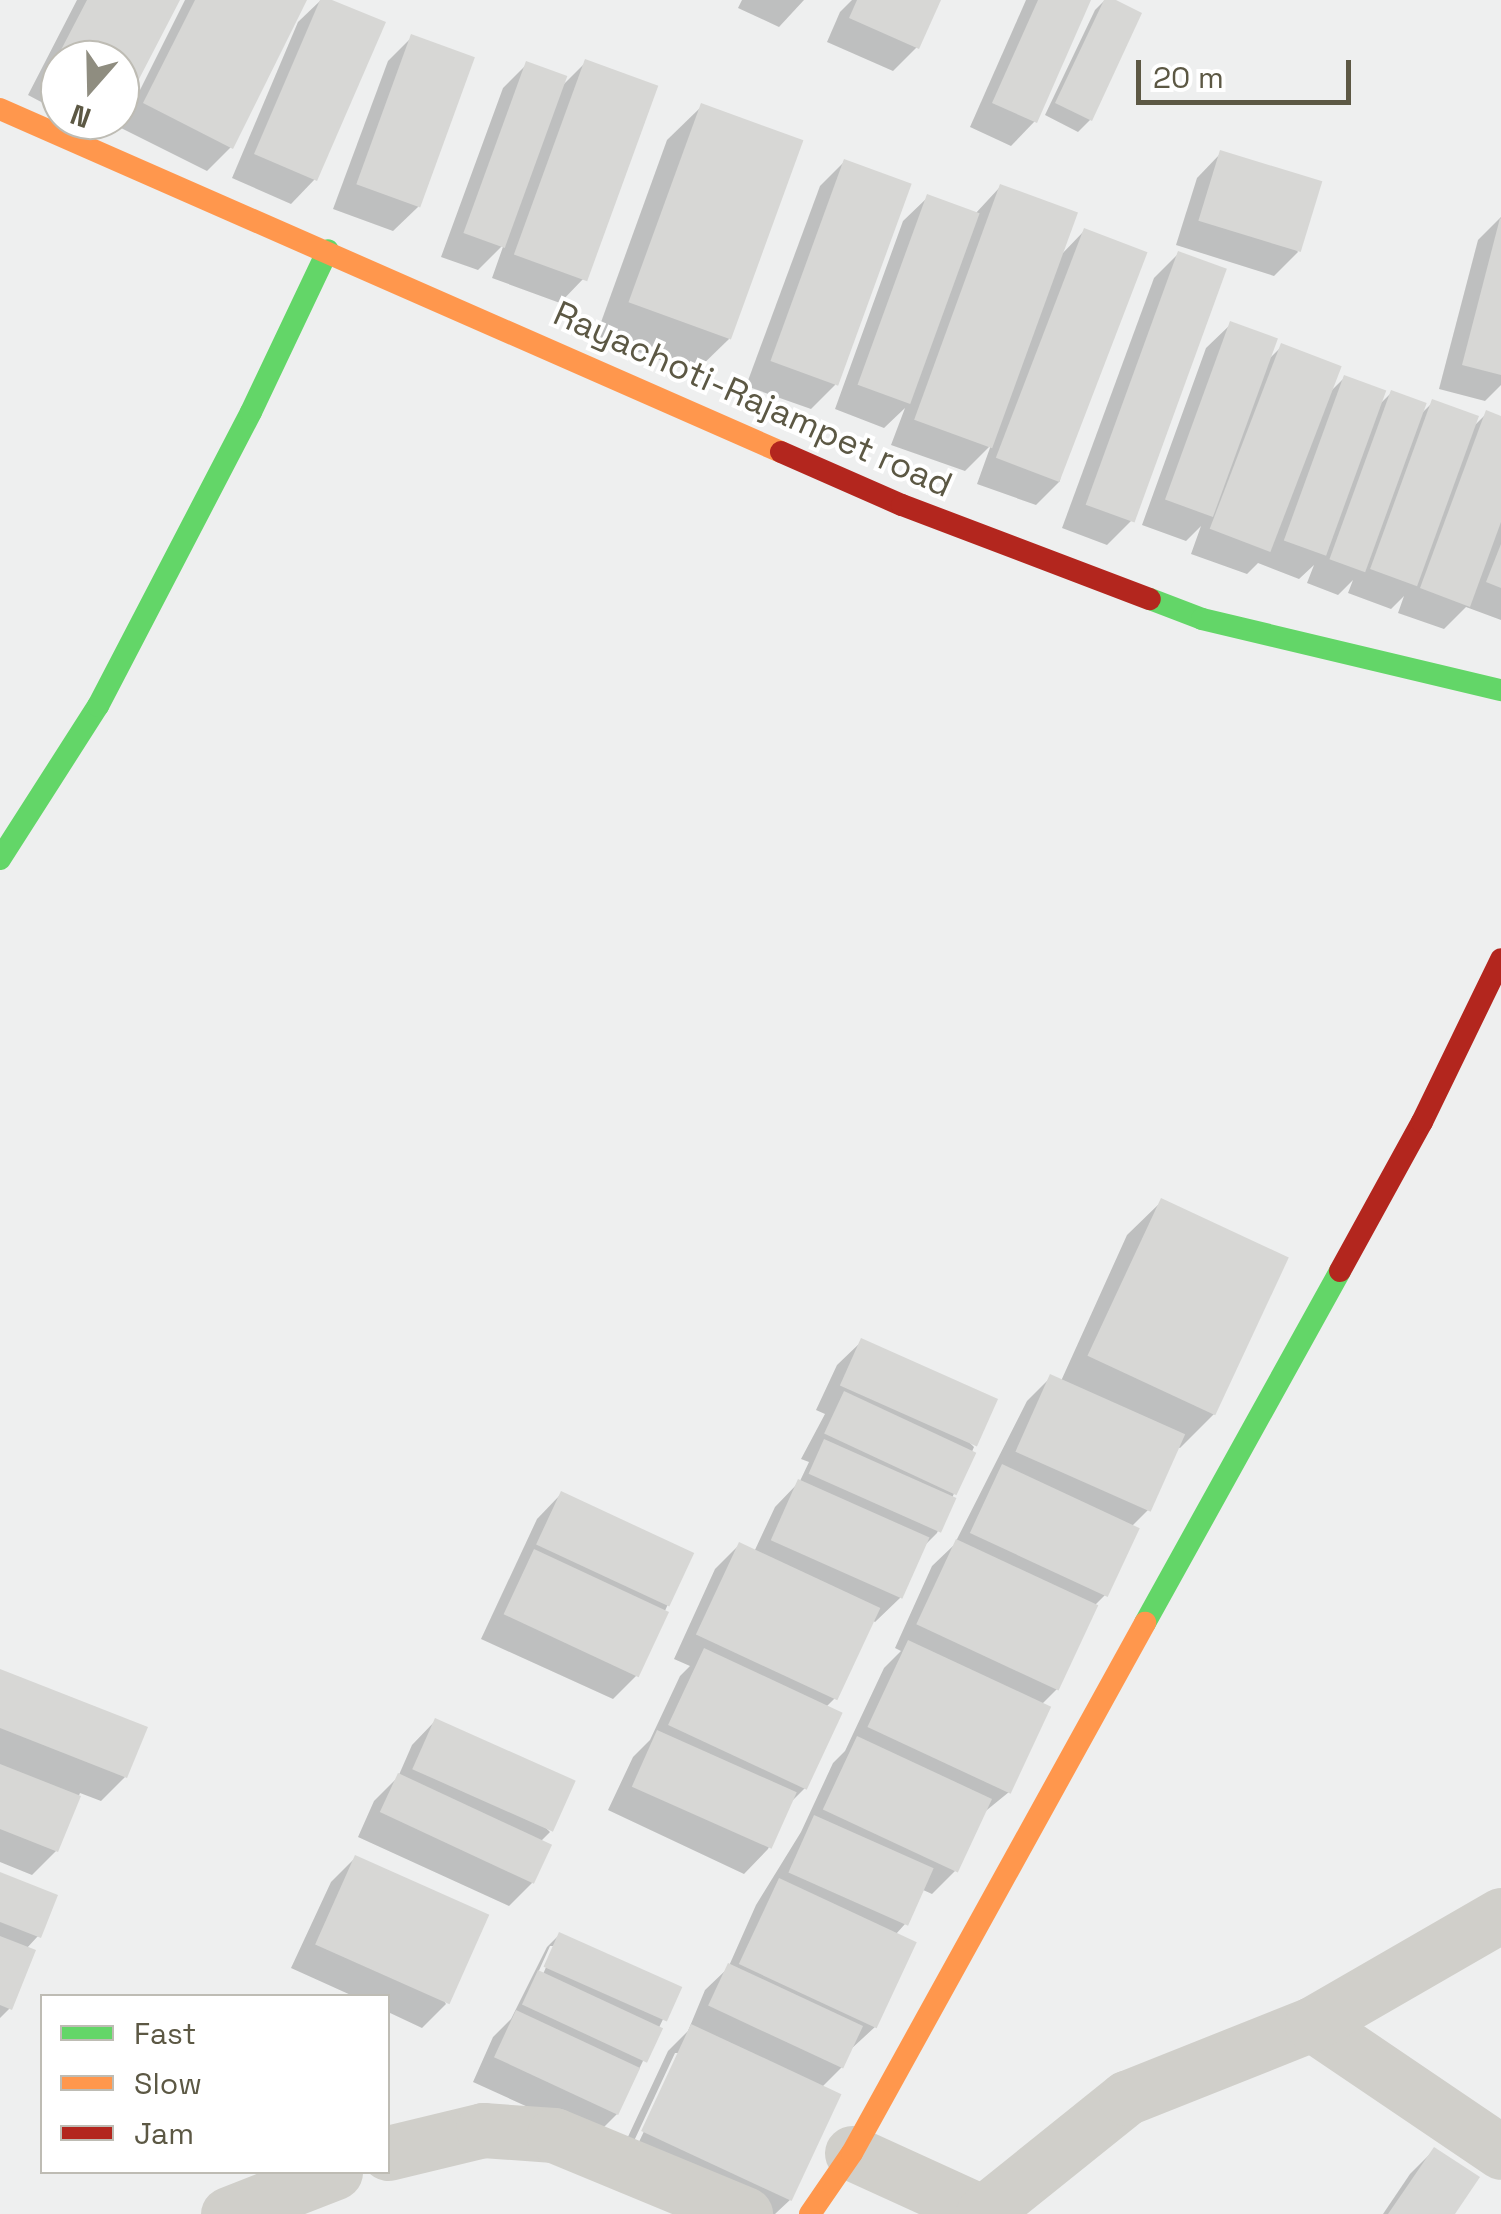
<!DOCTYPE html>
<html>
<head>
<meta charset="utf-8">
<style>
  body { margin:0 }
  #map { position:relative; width:1501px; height:2214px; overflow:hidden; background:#eeefef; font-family:"Space Grotesk",sans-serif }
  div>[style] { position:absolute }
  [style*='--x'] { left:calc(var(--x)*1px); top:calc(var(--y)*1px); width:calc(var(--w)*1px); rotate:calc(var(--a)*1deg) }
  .shadow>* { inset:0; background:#0003 }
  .building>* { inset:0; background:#d7d7d5; transform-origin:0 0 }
  .street>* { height:55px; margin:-27.5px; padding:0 27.5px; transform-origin:27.5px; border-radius:27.5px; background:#d0cfca }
  .fast>* { height:22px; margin:-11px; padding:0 11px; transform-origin:11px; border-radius:11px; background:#63d668 }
  .slow>* { height:22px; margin:-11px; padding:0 11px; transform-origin:11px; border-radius:11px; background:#ff974d }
  .jam>* { height:22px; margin:-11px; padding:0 11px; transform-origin:11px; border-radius:11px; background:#b3261e }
  span { translate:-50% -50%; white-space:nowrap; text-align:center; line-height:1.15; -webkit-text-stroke:8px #fff; paint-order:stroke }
  .street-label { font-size:35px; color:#5c5844 }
  .legend { position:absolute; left:40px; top:1994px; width:350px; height:180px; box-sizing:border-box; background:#fff; border:2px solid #bebcb4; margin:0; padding:12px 18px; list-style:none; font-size:30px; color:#5c5844 }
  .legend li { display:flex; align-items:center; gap:20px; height:50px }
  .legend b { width:50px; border:2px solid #bebcb4 }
  .north { position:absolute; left:40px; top:40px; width:100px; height:100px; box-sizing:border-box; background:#fff; border:2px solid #bebcb4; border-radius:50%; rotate:200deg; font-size:28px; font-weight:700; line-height:40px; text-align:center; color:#5c5844 }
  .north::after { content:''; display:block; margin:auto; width:35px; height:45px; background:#8f8d80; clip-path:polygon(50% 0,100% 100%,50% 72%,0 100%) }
  .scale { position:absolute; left:1136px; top:60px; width:215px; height:45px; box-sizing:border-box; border:5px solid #5c5844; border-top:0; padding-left:12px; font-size:30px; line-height:35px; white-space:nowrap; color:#5c5844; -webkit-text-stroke:8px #fff; paint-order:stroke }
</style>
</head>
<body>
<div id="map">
  <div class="shadow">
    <i style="clip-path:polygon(77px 0,177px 0,120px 109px,120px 60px,60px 60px,60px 112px,28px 95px)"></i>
    <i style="clip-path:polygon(185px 0,304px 0,231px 147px,207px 171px,121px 128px)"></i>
    <i style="clip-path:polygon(321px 0,327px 0,315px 179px,291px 204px,232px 178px,298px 22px)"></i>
    <i style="clip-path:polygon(742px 0,804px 0,779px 27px,738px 8px)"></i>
    <i style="clip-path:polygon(852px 0,938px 0,917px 47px,893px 71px,827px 42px,840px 12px)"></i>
    <i style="clip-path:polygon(1026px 0,1088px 0,1035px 121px,1011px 146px,970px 127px)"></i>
    <i style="clip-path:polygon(1105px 0,1139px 14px,1090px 120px,1078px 132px,1045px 115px,1095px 10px)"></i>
    <i style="clip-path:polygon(412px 37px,418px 207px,393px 231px,333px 209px,388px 61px)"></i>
    <i style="clip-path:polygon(586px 62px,584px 278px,560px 303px,492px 278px,504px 244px,478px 270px,441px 257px,503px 88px,527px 64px,559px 89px)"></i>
    <i style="clip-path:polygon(702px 106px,729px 339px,694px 373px,596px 336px,667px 140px)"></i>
    <i style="clip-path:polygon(1221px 153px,1298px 252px,1274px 276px,1176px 245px,1197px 178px)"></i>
    <i style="clip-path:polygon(844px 162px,835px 385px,811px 409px,746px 386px,820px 186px)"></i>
    <i style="clip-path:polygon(1000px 187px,1060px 256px,1084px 231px,1060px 481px,1036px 505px,977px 484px,991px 445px,965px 471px,891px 445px,905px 408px,884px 428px,835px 409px,903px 221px,928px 197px,975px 214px)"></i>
    <i style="clip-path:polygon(1501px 217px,1501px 385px,1485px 401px,1439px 389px,1478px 240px)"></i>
    <i style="clip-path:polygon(1178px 254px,1131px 521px,1107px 545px,1062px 528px,1154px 278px)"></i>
    <i style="clip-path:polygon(1231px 324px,1267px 361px,1282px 346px,1329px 393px,1344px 378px,1377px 407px,1392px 392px,1420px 415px,1433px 402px,1472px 428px,1487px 413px,1501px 418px,1501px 620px,1466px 607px,1444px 629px,1398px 613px,1404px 596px,1391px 609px,1348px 593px,1353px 580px,1338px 595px,1307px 583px,1314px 565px,1299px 579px,1258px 563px,1247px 574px,1191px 554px,1201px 526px,1186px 541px,1142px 525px,1206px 348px)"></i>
    <i style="clip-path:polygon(evenodd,1162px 1201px,1286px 1258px,1214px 1414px,1180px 1448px,1177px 1447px,1148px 1510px,1132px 1526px,1105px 1595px,1095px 1605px,1058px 1688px,1041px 1705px,1009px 1792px,982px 1814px,956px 1870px,932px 1894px,921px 1889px,905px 1924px,896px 1934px,876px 2026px,850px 2050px,843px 2066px,822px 2087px,791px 2199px,775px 2214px,747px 2214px,619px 2156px,668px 2051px,688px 2031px,705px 1990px,728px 1968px,756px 1905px,801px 1832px,833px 1763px,845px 1751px,884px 1668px,901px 1651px,895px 1648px,932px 1566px,954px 1545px,1027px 1401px,1051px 1377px,1061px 1381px,1127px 1235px,1162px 1201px,675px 2053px,681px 2053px,638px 2144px,634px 2141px,675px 2053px)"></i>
    <i style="clip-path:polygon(862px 1341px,974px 1447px,937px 1533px,925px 1545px,900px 1598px,875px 1622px,872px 1620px,836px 1697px,826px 1707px,806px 1787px,789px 1804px,768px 1849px,744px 1874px,608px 1810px,633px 1757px,650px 1740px,680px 1676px,690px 1666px,674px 1659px,715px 1569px,739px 1545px,754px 1552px,775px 1507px,800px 1481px,809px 1462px,801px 1459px,825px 1414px,816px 1410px,837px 1365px)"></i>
    <i style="clip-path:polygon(561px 1494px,668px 1604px,637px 1675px,613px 1699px,481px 1639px,537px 1519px)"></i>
    <i style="clip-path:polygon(0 1671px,125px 1777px,101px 1801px,80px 1793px,56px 1851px,32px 1875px,0 1862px)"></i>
    <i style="clip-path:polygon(436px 1720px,550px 1832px,541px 1841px,534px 1881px,509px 1906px,358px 1837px,374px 1801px,398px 1777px,412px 1745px)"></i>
    <i style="clip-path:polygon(355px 1858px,446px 2004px,422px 2028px,388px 2012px,388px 1996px,353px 1996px,291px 1968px,331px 1882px)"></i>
    <i style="clip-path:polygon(0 1875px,38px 1936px,26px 1949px,10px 2008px,0 2018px)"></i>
    <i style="clip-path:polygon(evenodd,559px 1935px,678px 1988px,618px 2113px,594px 2137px,473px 2082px,493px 2037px,511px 2019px,547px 1947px,559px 1935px,550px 1946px,555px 1946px,541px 1979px,536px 1977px,550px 1946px)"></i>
    <i style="clip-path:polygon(1434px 2150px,1452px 2214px,1383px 2214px,1410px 2174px)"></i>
  </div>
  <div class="building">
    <i style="clip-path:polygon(87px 0,180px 0,124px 108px,120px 106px,120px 60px,60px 60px,60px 76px,50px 71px)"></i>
    <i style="clip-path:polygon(195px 0,307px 0,233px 149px,143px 103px)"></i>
    <i style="clip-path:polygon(320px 0,332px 0,386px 22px,317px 181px,254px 154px)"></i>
    <i style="clip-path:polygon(857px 0,941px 0,919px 49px,849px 18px)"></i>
    <i style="clip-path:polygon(1038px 0,1091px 0,1037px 123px,992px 103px)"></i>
    <i style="clip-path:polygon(1104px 0,1116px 0,1142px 13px,1092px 121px,1055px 103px)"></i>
    <i style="left:411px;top:34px;width:68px;height:160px;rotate:20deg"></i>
    <i style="left:585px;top:59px;width:78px;height:208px;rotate:20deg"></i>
    <i style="left:526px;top:61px;width:44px;height:183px;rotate:20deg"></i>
    <i style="left:701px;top:103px;width:109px;height:212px;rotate:20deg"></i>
    <i style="left:1220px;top:150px;width:107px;height:74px;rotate:17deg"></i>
    <i style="left:844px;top:159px;width:72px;height:215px;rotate:20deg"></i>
    <i style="left:1000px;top:184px;width:83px;height:251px;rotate:20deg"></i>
    <i style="left:927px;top:194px;width:56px;height:203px;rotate:20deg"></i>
    <i style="clip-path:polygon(1500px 218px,1501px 219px,1501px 375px,1462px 365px)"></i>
    <i style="left:1084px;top:228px;width:68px;height:246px;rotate:21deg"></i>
    <i style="left:1178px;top:251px;width:52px;height:270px;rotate:20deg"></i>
    <i style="left:1230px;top:321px;width:51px;height:190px;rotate:20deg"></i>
    <i style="left:1281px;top:343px;width:65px;height:199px;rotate:21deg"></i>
    <i style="left:1344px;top:375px;width:45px;height:176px;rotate:20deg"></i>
    <i style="left:1391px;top:390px;width:38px;height:180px;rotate:20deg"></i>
    <i style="left:1432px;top:399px;width:50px;height:181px;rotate:20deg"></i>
    <i style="clip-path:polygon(1486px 410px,1501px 416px,1501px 522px,1470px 607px,1420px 588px)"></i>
    <i style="clip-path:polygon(1501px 544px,1501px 588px,1486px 582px)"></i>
    <i style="left:1161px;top:1198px;width:141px;height:174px;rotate:25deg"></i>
    <i style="left:861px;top:1338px;width:150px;height:52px;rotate:24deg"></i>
    <i style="left:1050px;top:1374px;width:148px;height:85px;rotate:24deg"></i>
    <i style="left:844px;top:1391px;width:146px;height:47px;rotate:25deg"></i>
    <i style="left:824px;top:1439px;width:145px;height:38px;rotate:24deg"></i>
    <i style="left:1002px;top:1464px;width:152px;height:76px;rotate:25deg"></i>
    <i style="left:798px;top:1479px;width:144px;height:67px;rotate:24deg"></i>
    <i style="left:561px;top:1491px;width:147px;height:59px;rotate:25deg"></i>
    <i style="left:956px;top:1539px;width:157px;height:94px;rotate:25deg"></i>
    <i style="left:739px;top:1542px;width:156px;height:102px;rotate:25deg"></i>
    <i style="left:534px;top:1549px;width:149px;height:72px;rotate:25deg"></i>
    <i style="left:908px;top:1640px;width:158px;height:96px;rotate:25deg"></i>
    <i style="left:704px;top:1648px;width:153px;height:85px;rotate:25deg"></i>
    <i style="clip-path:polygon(0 1669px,148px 1727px,127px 1778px,0 1728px)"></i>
    <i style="left:435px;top:1718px;width:154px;height:56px;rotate:24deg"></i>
    <i style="left:657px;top:1730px;width:153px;height:62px;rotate:24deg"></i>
    <i style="left:857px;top:1736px;width:149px;height:81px;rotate:25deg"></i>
    <i style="clip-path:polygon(0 1764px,81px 1796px,58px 1852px,0 1829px)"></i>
    <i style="left:398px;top:1773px;width:170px;height:43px;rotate:25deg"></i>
    <i style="left:814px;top:1815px;width:131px;height:63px;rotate:24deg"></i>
    <i style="left:355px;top:1855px;width:147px;height:98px;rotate:24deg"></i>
    <i style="clip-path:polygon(0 1872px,58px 1895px,41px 1938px,0 1922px)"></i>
    <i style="left:779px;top:1878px;width:152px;height:95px;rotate:25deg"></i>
    <i style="left:559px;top:1932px;width:135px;height:38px;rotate:24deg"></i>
    <i style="clip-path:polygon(0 1936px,36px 1950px,12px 2010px,0 2005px)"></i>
    <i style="left:728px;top:1963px;width:149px;height:47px;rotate:25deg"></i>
    <i style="left:538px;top:1970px;width:138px;height:38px;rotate:25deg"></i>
    <i style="left:516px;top:2010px;width:137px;height:52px;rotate:25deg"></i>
    <i style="left:691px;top:2024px;width:166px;height:118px;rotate:25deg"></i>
    <i style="clip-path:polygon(1434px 2147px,1480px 2177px,1455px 2214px,1388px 2214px)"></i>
  </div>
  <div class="street">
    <i style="--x:1312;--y:2024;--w:228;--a:34.1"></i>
    <i style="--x:388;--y:2153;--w:98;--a:-13.6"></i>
    <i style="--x:483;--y:2130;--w:71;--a:4"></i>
    <i style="--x:554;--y:2135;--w:207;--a:22.5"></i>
    <i style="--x:852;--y:2153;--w:147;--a:24.5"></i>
    <i style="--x:983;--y:2213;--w:184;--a:-38.8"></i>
    <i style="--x:1126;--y:2098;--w:200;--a:-21.7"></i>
    <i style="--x:1312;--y:2024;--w:218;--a:-30"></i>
    <i style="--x:228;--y:2214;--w:115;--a:-21.4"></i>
  </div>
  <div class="fast">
    <i style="--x:1150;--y:599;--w:56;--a:21"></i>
    <i style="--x:1202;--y:619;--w:307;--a:13.4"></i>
    <i style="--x:0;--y:859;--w:182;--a:-57.4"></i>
    <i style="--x:98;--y:706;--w:331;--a:-62.5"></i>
    <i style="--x:251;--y:412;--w:179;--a:-64.6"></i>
    <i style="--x:1145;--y:1623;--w:402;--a:-61"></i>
  </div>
  <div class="slow">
    <i style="--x:0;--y:109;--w:853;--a:23.71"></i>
    <i style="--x:810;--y:2214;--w:74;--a:-55.5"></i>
    <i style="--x:852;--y:2153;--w:606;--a:-61.06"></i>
  </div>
  <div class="jam">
    <i style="--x:781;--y:452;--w:132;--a:23.7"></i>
    <i style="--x:902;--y:505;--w:265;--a:20.8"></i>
    <i style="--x:1340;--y:1271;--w:170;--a:-61.2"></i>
    <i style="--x:1422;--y:1122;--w:181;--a:-64.1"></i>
  </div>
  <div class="street-label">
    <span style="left:753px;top:399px;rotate:24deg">Rayachoti-Rajampet road</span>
  </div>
  <ul class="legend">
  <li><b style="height:12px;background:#63d668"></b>Fast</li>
  <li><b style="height:12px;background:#ff974d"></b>Slow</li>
  <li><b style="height:12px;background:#b3261e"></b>Jam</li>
  </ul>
  <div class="north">N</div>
  <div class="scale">20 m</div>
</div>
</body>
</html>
